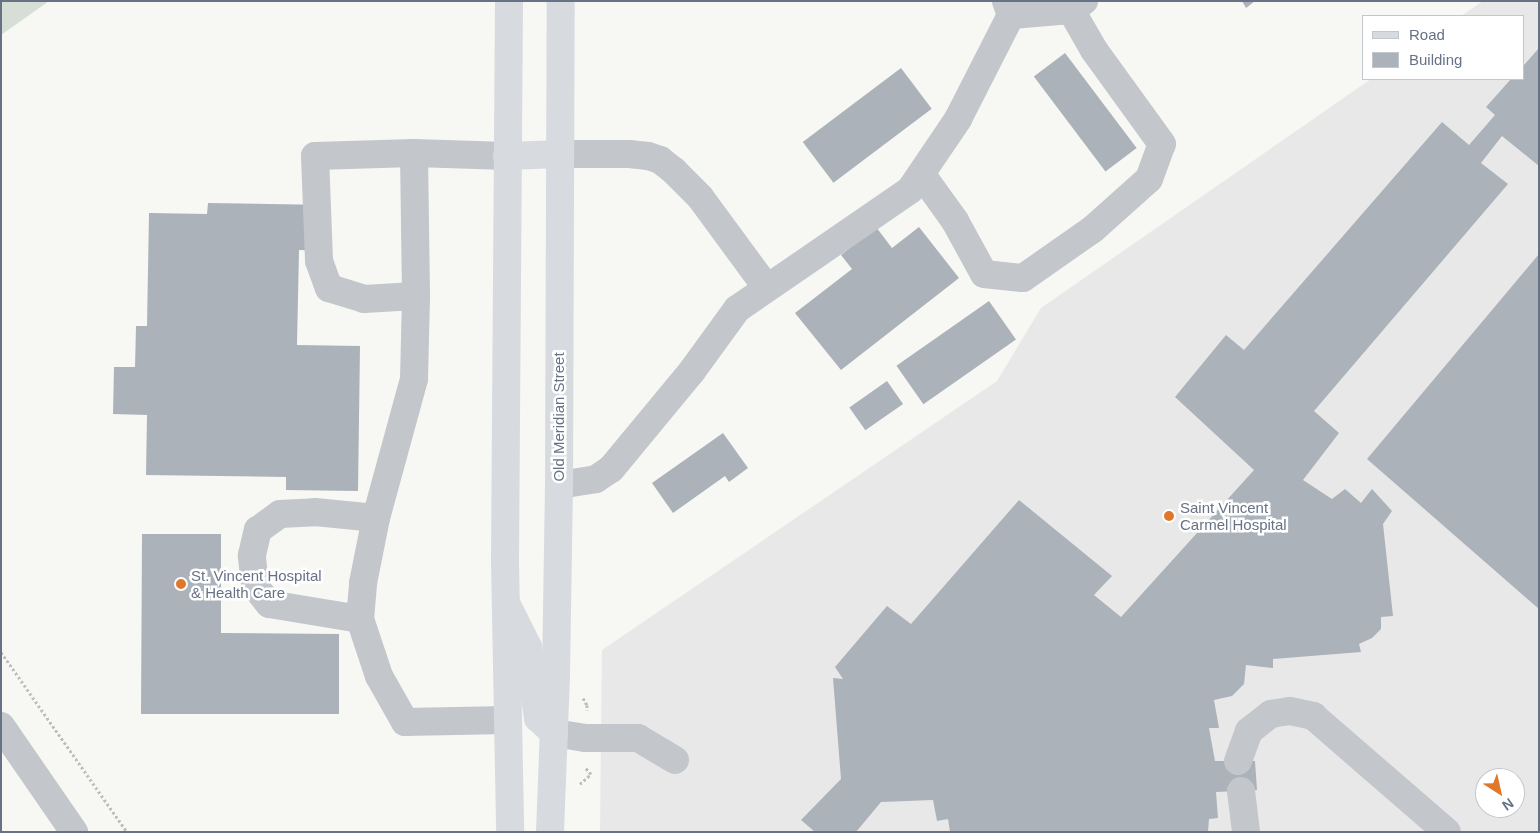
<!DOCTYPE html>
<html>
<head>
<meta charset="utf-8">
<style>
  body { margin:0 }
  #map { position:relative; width:1540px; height:833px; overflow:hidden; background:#f7f7f4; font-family:Arial,sans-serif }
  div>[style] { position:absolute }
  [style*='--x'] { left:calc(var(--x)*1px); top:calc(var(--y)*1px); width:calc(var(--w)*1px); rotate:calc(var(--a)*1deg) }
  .built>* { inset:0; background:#e8e8e8 }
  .green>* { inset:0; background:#d7ded6 }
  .building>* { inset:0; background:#acb2b9; transform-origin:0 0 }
  .path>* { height:3px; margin-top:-1.5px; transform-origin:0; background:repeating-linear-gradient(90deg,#bdbec1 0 2.5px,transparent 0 5px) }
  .minor>* { height:28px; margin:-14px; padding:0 14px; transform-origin:14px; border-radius:14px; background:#c3c6ca }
  .major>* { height:28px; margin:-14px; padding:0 14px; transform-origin:14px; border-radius:14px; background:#d7dadf }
  .dots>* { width:14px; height:14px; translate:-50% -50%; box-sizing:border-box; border:2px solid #fff; border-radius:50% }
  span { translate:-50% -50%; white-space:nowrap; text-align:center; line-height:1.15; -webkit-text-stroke:5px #fff; paint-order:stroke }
  .street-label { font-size:15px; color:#677285 }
  .poi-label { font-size:15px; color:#677285 }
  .left { translate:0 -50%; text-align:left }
  .frame { position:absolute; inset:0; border:2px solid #677285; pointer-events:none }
  .legend { position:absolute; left:1362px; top:15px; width:162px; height:65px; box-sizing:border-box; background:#fff; border:1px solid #c2c7ce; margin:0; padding:6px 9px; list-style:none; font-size:15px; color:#677285 }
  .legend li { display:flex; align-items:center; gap:10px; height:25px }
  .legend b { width:25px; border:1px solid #c2c7ce }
  .north { position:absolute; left:1475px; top:768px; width:50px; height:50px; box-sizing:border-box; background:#fff; border:1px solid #c2c7ce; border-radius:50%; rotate:145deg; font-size:14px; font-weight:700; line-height:20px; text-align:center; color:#677285 }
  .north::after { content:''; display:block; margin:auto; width:18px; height:22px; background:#e1772a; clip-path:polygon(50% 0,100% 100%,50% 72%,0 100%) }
</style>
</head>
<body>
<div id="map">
  <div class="built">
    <i style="clip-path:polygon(evenodd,1483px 1px,1539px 1px,1539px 832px,600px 832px,602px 650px,997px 381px,1041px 308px,1371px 79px,1524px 79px,1524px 16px,1461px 16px,1483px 1px,1485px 778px,1515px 778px,1515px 808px,1485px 808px,1485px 778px)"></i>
  </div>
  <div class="green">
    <i style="clip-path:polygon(1px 1px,49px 1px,1px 35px)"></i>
  </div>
  <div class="building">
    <i style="clip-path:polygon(1242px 1px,1255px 1px,1246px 8px)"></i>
    <i style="clip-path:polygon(1539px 48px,1539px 166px,1502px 136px,1481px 163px,1508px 184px,1314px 411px,1339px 433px,1303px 480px,1332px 499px,1345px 489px,1361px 503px,1372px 489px,1392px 511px,1383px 524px,1393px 616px,1381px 617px,1381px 629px,1372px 638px,1359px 644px,1361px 652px,1273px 659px,1273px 668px,1246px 665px,1244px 684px,1232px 696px,1214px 700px,1219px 728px,1209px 728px,1215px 761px,1255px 761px,1257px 790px,1216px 792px,1218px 818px,1209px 819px,1208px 832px,950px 832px,948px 819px,937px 821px,933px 800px,881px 802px,856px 832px,815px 832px,801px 820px,841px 779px,833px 678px,843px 679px,835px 667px,887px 606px,911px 624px,1019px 500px,1112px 576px,1094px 595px,1121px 617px,1254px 470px,1175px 397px,1226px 335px,1244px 350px,1442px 122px,1469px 145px,1495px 115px,1486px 107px,1511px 79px,1524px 79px,1524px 65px)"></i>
    <i style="left:1065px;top:53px;width:119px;height:39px;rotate:53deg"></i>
    <i style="left:901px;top:68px;width:51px;height:123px;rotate:53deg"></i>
    <i style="clip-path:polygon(208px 203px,330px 205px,329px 251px,299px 250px,297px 345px,360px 346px,358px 491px,286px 490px,286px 477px,146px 475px,147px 415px,113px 414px,114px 367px,135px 367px,136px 326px,147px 326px,149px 213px,207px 214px)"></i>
    <i style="clip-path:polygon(876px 227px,892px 248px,919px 227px,959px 278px,841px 370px,795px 313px,852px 269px,841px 255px)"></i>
    <i style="clip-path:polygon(1539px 254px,1539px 609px,1367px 459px)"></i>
    <i style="left:989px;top:301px;width:47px;height:113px;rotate:55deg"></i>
    <i style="left:887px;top:381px;width:28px;height:46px;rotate:55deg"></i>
    <i style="clip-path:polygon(723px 433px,748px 468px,729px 482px,725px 476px,673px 513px,652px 483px)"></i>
    <i style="clip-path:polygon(142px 534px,221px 534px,221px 633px,339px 634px,339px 714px,141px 714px)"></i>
  </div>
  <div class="path">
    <i style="--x:1;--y:652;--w:220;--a:55"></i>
    <i style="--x:583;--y:698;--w:8;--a:60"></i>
    <i style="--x:587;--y:705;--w:5;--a:90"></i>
    <i style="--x:580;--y:784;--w:15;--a:-42"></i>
    <i style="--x:591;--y:774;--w:9;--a:-131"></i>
  </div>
  <div class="minor">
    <i style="--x:1011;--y:15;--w:60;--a:-4.8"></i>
    <i style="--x:1071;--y:10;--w:16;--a:-35"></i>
    <i style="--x:414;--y:153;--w:99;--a:178.3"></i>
    <i style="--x:315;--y:156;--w:105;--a:87.8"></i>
    <i style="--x:319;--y:261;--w:29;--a:70"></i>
    <i style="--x:329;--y:288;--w:37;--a:17"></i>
    <i style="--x:364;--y:299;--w:52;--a:-3.3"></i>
    <i style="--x:560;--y:154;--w:69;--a:0"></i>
    <i style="--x:629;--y:154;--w:19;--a:6"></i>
    <i style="--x:648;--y:156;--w:13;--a:18"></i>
    <i style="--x:660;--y:160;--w:18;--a:38"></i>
    <i style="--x:674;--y:171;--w:37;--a:45"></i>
    <i style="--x:700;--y:197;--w:112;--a:53.7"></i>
    <i style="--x:922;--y:175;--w:57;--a:54.3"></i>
    <i style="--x:955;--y:221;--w:60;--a:61.3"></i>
    <i style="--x:984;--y:274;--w:39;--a:6"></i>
    <i style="--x:1023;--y:278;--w:85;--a:-35"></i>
    <i style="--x:1093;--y:229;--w:75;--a:-41.8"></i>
    <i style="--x:1149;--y:179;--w:37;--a:-70"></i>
    <i style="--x:1162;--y:144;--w:116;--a:-125.9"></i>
    <i style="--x:1094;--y:50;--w:46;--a:-119.9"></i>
    <i style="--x:559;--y:485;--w:37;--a:-9"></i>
    <i style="--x:596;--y:479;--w:18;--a:-34"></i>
    <i style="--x:611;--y:469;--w:127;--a:-50.4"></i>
    <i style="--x:692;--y:371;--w:77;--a:-54"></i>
    <i style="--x:737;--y:309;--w:210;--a:-34.5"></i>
    <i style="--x:910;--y:190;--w:86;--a:-55.9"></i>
    <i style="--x:958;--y:119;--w:117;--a:-63"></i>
    <i style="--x:1011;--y:15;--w:15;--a:-110"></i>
    <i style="--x:360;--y:619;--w:92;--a:-170.6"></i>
    <i style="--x:269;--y:604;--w:23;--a:-128"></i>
    <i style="--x:255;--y:586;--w:31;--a:-96"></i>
    <i style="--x:252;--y:555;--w:26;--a:-77"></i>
    <i style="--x:258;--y:530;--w:27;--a:-36"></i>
    <i style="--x:280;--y:514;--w:35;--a:-3"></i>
    <i style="--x:315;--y:512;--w:61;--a:5.6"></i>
    <i style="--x:507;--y:720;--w:102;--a:178.9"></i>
    <i style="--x:405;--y:722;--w:53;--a:-119.5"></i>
    <i style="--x:379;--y:676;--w:60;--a:-108.4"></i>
    <i style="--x:360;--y:619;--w:36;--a:-85"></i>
    <i style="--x:363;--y:583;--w:66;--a:-78.7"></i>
    <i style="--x:376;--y:518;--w:144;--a:-74.7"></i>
    <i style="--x:414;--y:379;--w:83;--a:-88.6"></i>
    <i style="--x:416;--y:296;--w:143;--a:-90.8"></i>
    <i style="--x:414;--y:153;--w:93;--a:1.8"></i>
    <i style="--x:1;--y:726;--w:129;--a:55.4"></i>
    <i style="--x:554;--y:733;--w:31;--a:9"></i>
    <i style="--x:585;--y:738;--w:53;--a:0"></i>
    <i style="--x:638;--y:738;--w:43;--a:30.7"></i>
    <i style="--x:1238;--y:761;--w:32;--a:-70"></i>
    <i style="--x:1249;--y:731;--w:28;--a:-38"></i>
    <i style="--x:1271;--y:714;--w:19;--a:-9"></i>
    <i style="--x:1290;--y:711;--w:24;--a:12"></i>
    <i style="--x:1313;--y:716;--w:177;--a:40.9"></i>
    <i style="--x:1241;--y:791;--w:41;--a:83"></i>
  </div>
  <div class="major">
    <i style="--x:509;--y:1;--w:561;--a:90.41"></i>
    <i style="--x:505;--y:562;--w:270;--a:88.9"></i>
    <i style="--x:507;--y:156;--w:53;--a:-2.2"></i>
    <i style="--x:508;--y:607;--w:45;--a:63.4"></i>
    <i style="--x:528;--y:647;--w:72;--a:82"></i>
    <i style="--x:538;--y:718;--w:22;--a:43"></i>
    <i style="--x:550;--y:832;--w:157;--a:-87.8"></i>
    <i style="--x:556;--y:675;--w:190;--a:-89.1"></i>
    <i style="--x:559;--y:485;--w:484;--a:-89.8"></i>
  </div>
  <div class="dots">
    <i style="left:1169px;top:516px;background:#e1772a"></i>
    <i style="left:181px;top:584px;background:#e1772a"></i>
  </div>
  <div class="street-label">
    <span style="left:559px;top:417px;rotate:-90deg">Old Meridian Street</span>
  </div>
  <div class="poi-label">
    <span class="left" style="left:1180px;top:516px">Saint Vincent<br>Carmel Hospital</span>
    <span class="left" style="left:191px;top:584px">St. Vincent Hospital<br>&amp; Health Care</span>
  </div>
  <div class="frame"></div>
  <ul class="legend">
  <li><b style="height:6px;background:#d7dadf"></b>Road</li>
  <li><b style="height:14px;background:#acb2b9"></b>Building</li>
  </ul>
  <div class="north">N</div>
</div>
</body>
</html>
